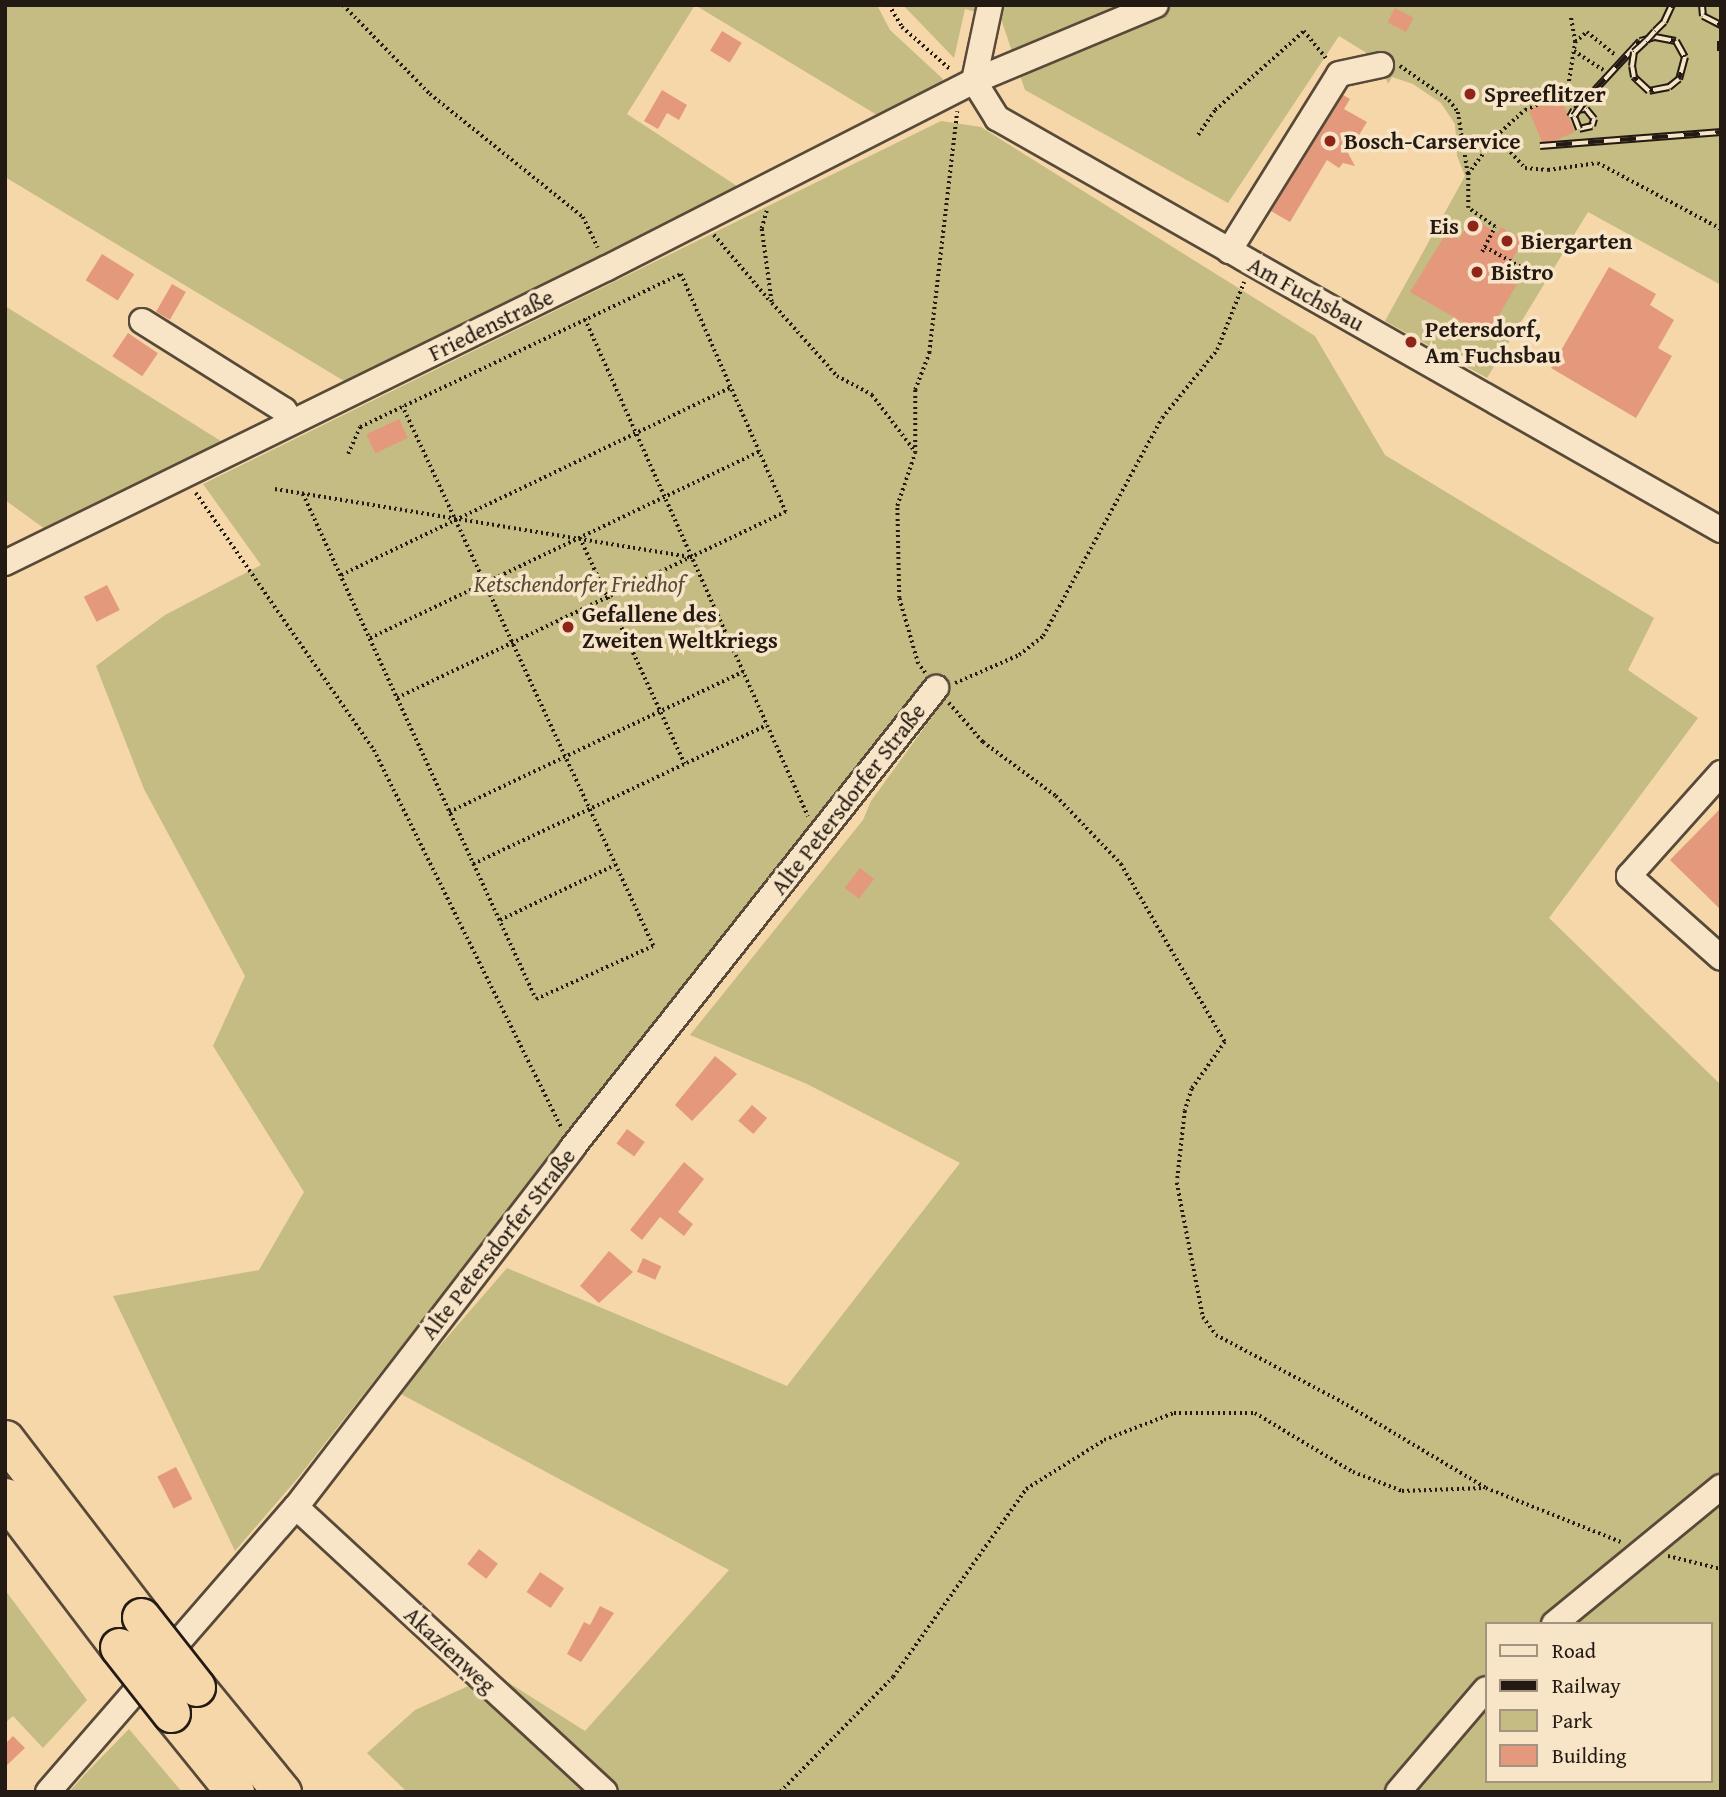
<!DOCTYPE html>
<html>
<head>
<meta charset="utf-8">
<style>
  body { margin:0 }
  #map { position:relative; width:1726px; height:1797px; overflow:hidden; background:#f5d7aa; font-family:"Gentium Book Plus",serif }
  div>[style] { position:absolute }
  [style*='--x'] { left:calc(var(--x)*1px); top:calc(var(--y)*1px); width:calc(var(--w)*1px); rotate:calc(var(--a)*1deg) }
  .green>* { inset:0; background:#c4bc83 }
  .building>* { inset:0; background:#e4997c; transform-origin:0 0 }
  .path>* { height:3.5px; margin-top:-1.75px; transform-origin:0; background:repeating-linear-gradient(90deg,#231a13 0 2px,transparent 0 5.5px) }
  .roads { filter:drop-shadow(2px 0 #584939) drop-shadow(-2px 0 #584939) drop-shadow(0 2px #584939) drop-shadow(0 -2px #584939) }
  .minor>* { height:24px; margin:-12px; padding:0 12px; transform-origin:12px; border-radius:12px; background:#f8e5c8 }
  .highway>* { height:37px; margin:-18.5px; padding:0 18.5px; transform-origin:18.5px; border-radius:18.5px; background:#f5d7aa }
  .rail>* { height:8px; margin-top:-4px; transform-origin:0; background:repeating-linear-gradient(90deg,#f8e5c8 0 16px,#231a13 0 32px); box-sizing:border-box; border-block:2px solid #231a13 }
  .bridges { filter:drop-shadow(2px 0 #231a13) drop-shadow(-2px 0 #231a13) drop-shadow(0 2px #231a13) drop-shadow(0 -2px #231a13) }
  .highway-bridge>* { height:37px; margin:-18.5px; padding:0 18.5px; transform-origin:18.5px; border-radius:18.5px; background:#f5d7aa }
  .dots>* { width:19px; height:19px; translate:-50% -50%; box-sizing:border-box; border:4px solid #f8e5c8; border-radius:50% }
  span { translate:-50% -50%; white-space:nowrap; text-align:center; line-height:1.15; -webkit-text-stroke:7px #f8e5c8; paint-order:stroke }
  .poi-label { font-size:23px; color:#231a13; font-weight:700 }
  .left { translate:0 -50%; text-align:left }
  .right { translate:-100% -50%; text-align:right }
  .street-label { font-size:23px; color:#231a13 }
  .park-label { font-size:23px; color:#534b35; font-style:italic }
  .frame { position:absolute; inset:0; border:7px solid #231a13; pointer-events:none }
  .legend { position:absolute; left:1485px; top:1622px; width:228px; height:161px; box-sizing:border-box; background:#f8e5c8; border:2px solid #a39480; margin:0; padding:9px 12px; list-style:none; font-size:21px; color:#231a13 }
  .legend li { display:flex; align-items:center; gap:14px; height:35px }
  .legend b { width:35px; border:2px solid #a39480 }
</style>
</head>
<body>
<div id="map">
  <div class="green">
    <i style="clip-path:polygon(5px 5px,877px 5px,890px 30px,943px 79px,936px 90px,882px 118px,695px 5px,627px 114px,743px 190px,349px 384px,5px 177px)"></i>
    <i style="clip-path:polygon(903px 5px,1721px 5px,1721px 285px,1588px 212px,1487px 378px,1385px 321px,1465px 176px,1457px 156px,1455px 124px,1441px 103px,1413px 84px,1392px 77px,1388px 84px,1381px 65px,1365px 52px,1339px 36px,1228px 203px,1025px 90px,1001px 19px,965px 9px,954px 58px)"></i>
    <i style="clip-path:polygon(evenodd,941px 121px,981px 127px,1315px 336px,1385px 455px,1654px 618px,1628px 670px,1698px 718px,1549px 918px,1721px 1085px,1721px 1792px,407px 1792px,367px 1753px,415px 1710px,495px 1674px,585px 1731px,729px 1570px,399px 1393px,507px 1268px,787px 1386px,960px 1163px,807px 1084px,690px 1035px,863px 820px,871px 801px,950px 692px,907px 714px,573px 1127px,297px 1479px,235px 1551px,113px 1296px,259px 1270px,304px 1192px,213px 1046px,245px 976px,144px 789px,96px 666px,165px 615px,261px 565px,203px 484px,941px 121px,1486px 1624px,1710px 1624px,1710px 1781px,1486px 1781px,1486px 1624px)"></i>
    <i style="clip-path:polygon(5px 306px,224px 443px,45px 529px,5px 500px)"></i>
    <i style="clip-path:polygon(5px 1590px,87px 1700px,43px 1748px,13px 1716px,5px 1723px)"></i>
    <i style="clip-path:polygon(129px 1729px,182px 1792px,69px 1792px,87px 1772px)"></i>
  </div>
  <div class="building">
    <i style="left:1395px;top:8px;width:21px;height:16px;rotate:28deg"></i>
    <i style="left:722px;top:31px;width:23px;height:23px;rotate:31deg"></i>
    <i style="clip-path:polygon(662px 90px,687px 105px,679px 120px,667px 113px,658px 129px,644px 121px)"></i>
    <i style="clip-path:polygon(1343px 95px,1350px 99px,1344px 109px,1367px 122px,1348px 153px,1355px 166px,1343px 163px,1339px 168px,1327px 160px,1290px 222px,1271px 211px)"></i>
    <i style="left:1560px;top:97px;width:38px;height:34px;rotate:67deg"></i>
    <i style="clip-path:polygon(1472px 218px,1497px 233px,1501px 227px,1523px 240px,1508px 267px,1522px 275px,1487px 336px,1410px 292px,1447px 232px,1459px 239px)"></i>
    <i style="left:102px;top:254px;width:38px;height:31px;rotate:32deg"></i>
    <i style="clip-path:polygon(1609px 267px,1656px 294px,1650px 305px,1674px 320px,1658px 348px,1672px 356px,1636px 418px,1551px 368px)"></i>
    <i style="left:172px;top:284px;width:16px;height:32px;rotate:30deg"></i>
    <i style="left:128px;top:333px;width:36px;height:28px;rotate:34deg"></i>
    <i style="left:399px;top:419px;width:21px;height:36px;rotate:65deg"></i>
    <i style="left:107px;top:585px;width:28px;height:26px;rotate:63deg"></i>
    <i style="clip-path:polygon(1721px 808px,1721px 910px,1670px 860px)"></i>
    <i style="left:860px;top:868px;width:18px;height:25px;rotate:38deg"></i>
    <i style="clip-path:polygon(715px 1056px,737px 1074px,692px 1121px,675px 1105px)"></i>
    <i style="left:752px;top:1105px;width:20px;height:21px;rotate:41deg"></i>
    <i style="left:627px;top:1129px;width:22px;height:18px;rotate:36deg"></i>
    <i style="clip-path:polygon(684px 1162px,704px 1179px,678px 1212px,693px 1224px,684px 1236px,660px 1217px,642px 1240px,630px 1230px)"></i>
    <i style="clip-path:polygon(609px 1251px,633px 1272px,599px 1303px,580px 1286px)"></i>
    <i style="left:643px;top:1258px;width:20px;height:15px;rotate:24deg"></i>
    <i style="left:176px;top:1467px;width:36px;height:21px;rotate:63deg"></i>
    <i style="left:479px;top:1549px;width:24px;height:19px;rotate:38deg"></i>
    <i style="left:540px;top:1572px;width:29px;height:24px;rotate:34deg"></i>
    <i style="clip-path:polygon(600px 1606px,614px 1613px,581px 1662px,567px 1654px,584px 1622px,590px 1625px)"></i>
    <i style="clip-path:polygon(13px 1736px,25px 1748px,5px 1767px,5px 1744px)"></i>
  </div>
  <div class="path">
    <i style="--x:343;--y:5;--w:124;--a:45.7"></i>
    <i style="--x:430;--y:94;--w:196;--a:38.8"></i>
    <i style="--x:583;--y:217;--w:34;--a:64"></i>
    <i style="--x:889;--y:5;--w:26;--a:59"></i>
    <i style="--x:902;--y:27;--w:65;--a:41.3"></i>
    <i style="--x:1575;--y:42;--w:16;--a:-40"></i>
    <i style="--x:1587;--y:32;--w:38;--a:39"></i>
    <i style="--x:1574;--y:51;--w:35;--a:33"></i>
    <i style="--x:1400;--y:66;--w:60;--a:34.8"></i>
    <i style="--x:1449;--y:100;--w:15;--a:53"></i>
    <i style="--x:1458;--y:112;--w:63;--a:80.8"></i>
    <i style="--x:1567;--y:92;--w:15;--a:70"></i>
    <i style="--x:1198;--y:135;--w:30;--a:-56"></i>
    <i style="--x:1215;--y:110;--w:119;--a:-41.6"></i>
    <i style="--x:1304;--y:31;--w:35;--a:51"></i>
    <i style="--x:1496;--y:136;--w:43;--a:47.8"></i>
    <i style="--x:1525;--y:168;--w:23;--a:5"></i>
    <i style="--x:1548;--y:170;--w:50;--a:-8"></i>
    <i style="--x:1598;--y:163;--w:140;--a:28.2"></i>
    <i style="--x:767;--y:211;--w:19;--a:106"></i>
    <i style="--x:762;--y:229;--w:75;--a:82.3"></i>
    <i style="--x:772;--y:303;--w:98;--a:48.3"></i>
    <i style="--x:837;--y:376;--w:40;--a:28"></i>
    <i style="--x:872;--y:395;--w:69;--a:52.6"></i>
    <i style="--x:714;--y:235;--w:87;--a:49.7"></i>
    <i style="--x:1485;--y:247;--w:54;--a:29"></i>
    <i style="--x:1482;--y:252;--w:28;--a:-63"></i>
    <i style="--x:1495;--y:227;--w:33;--a:-145"></i>
    <i style="--x:1468;--y:208;--w:34;--a:-90"></i>
    <i style="--x:1468;--y:174;--w:47;--a:-53.6"></i>
    <i style="--x:1496;--y:136;--w:39;--a:-42"></i>
    <i style="--x:1525;--y:110;--w:46;--a:-23.2"></i>
    <i style="--x:1567;--y:92;--w:51;--a:-80.9"></i>
    <i style="--x:1575;--y:42;--w:27;--a:-100"></i>
    <i style="--x:585;--y:319;--w:545;--a:65.83"></i>
    <i style="--x:348;--y:454;--w:30;--a:-66"></i>
    <i style="--x:360;--y:427;--w:356;--a:-25.5"></i>
    <i style="--x:681;--y:274;--w:260;--a:66.2"></i>
    <i style="--x:786;--y:512;--w:431;--a:154.4"></i>
    <i style="--x:275;--y:489;--w:422;--a:9.3"></i>
    <i style="--x:196;--y:493;--w:313;--a:55.3"></i>
    <i style="--x:374;--y:750;--w:421;--a:63.6"></i>
    <i style="--x:303;--y:494;--w:556;--a:65.23"></i>
    <i style="--x:536;--y:999;--w:128;--a:-24.4"></i>
    <i style="--x:653;--y:946;--w:595;--a:-114.93"></i>
    <i style="--x:580;--y:538;--w:249;--a:65.1"></i>
    <i style="--x:341;--y:575;--w:433;--a:-25.7"></i>
    <i style="--x:370;--y:638;--w:431;--a:-25.6"></i>
    <i style="--x:925;--y:673;--w:11;--a:-128"></i>
    <i style="--x:918;--y:664;--w:69;--a:-106.1"></i>
    <i style="--x:899;--y:598;--w:92;--a:-91.2"></i>
    <i style="--x:897;--y:506;--w:56;--a:-71.2"></i>
    <i style="--x:915;--y:453;--w:63;--a:-90"></i>
    <i style="--x:915;--y:390;--w:40;--a:-69"></i>
    <i style="--x:929;--y:353;--w:243;--a:-83.4"></i>
    <i style="--x:955;--y:683;--w:70;--a:-23.6"></i>
    <i style="--x:1019;--y:655;--w:31;--a:-38"></i>
    <i style="--x:1043;--y:636;--w:248;--a:-61.4"></i>
    <i style="--x:1162;--y:418;--w:87;--a:-51"></i>
    <i style="--x:1217;--y:350;--w:73;--a:-68.3"></i>
    <i style="--x:949;--y:703;--w:52;--a:48.9"></i>
    <i style="--x:983;--y:742;--w:91;--a:36.5"></i>
    <i style="--x:1056;--y:796;--w:94;--a:46.3"></i>
    <i style="--x:1121;--y:864;--w:206;--a:59.7"></i>
    <i style="--x:1225;--y:1042;--w:57;--a:125.1"></i>
    <i style="--x:1192;--y:1089;--w:23;--a:108"></i>
    <i style="--x:1185;--y:1111;--w:72;--a:96.3"></i>
    <i style="--x:1177;--y:1183;--w:136;--a:79"></i>
    <i style="--x:1203;--y:1317;--w:22;--a:54"></i>
    <i style="--x:1216;--y:1335;--w:143;--a:28"></i>
    <i style="--x:1342;--y:1402;--w:168;--a:30.8"></i>
    <i style="--x:1486;--y:1488;--w:145;--a:21.8"></i>
    <i style="--x:449;--y:812;--w:326;--a:-25.5"></i>
    <i style="--x:473;--y:864;--w:325;--a:-25.3"></i>
    <i style="--x:500;--y:920;--w:127;--a:-25.6"></i>
    <i style="--x:1668;--y:1556;--w:55;--a:13.8"></i>
    <i style="--x:780;--y:1792;--w:161;--a:-45.5"></i>
    <i style="--x:893;--y:1677;--w:230;--a:-54.7"></i>
    <i style="--x:1026;--y:1489;--w:92;--a:-32.1"></i>
    <i style="--x:1104;--y:1440;--w:75;--a:-21.1"></i>
    <i style="--x:1174;--y:1413;--w:81;--a:0"></i>
    <i style="--x:1255;--y:1413;--w:114;--a:31"></i>
    <i style="--x:1353;--y:1472;--w:53;--a:21.2"></i>
    <i style="--x:1402;--y:1491;--w:82;--a:-2.1"></i>
  </div>
  <div class="roads">
    <div class="minor">
      <i style="--x:990;--y:5;--w:78;--a:101.9"></i>
      <i style="--x:974;--y:81;--w:44;--a:58.1"></i>
      <i style="--x:997;--y:118;--w:833;--a:29.64"></i>
      <i style="--x:1229;--y:251;--w:208;--a:-58.1"></i>
      <i style="--x:1339;--y:74;--w:43;--a:-12.1"></i>
      <i style="--x:142;--y:321;--w:168;--a:32.1"></i>
      <i style="--x:284;--y:410;--w:14;--a:56"></i>
      <i style="--x:5;--y:563;--w:670;--a:-26.11"></i>
      <i style="--x:607;--y:268;--w:412;--a:-27"></i>
      <i style="--x:974;--y:81;--w:197;--a:-22.7"></i>
      <i style="--x:1721;--y:773;--w:138;--a:131.8"></i>
      <i style="--x:1629;--y:876;--w:123;--a:41.7"></i>
      <i style="--x:296;--y:1507;--w:420;--a:42.7"></i>
      <i style="--x:1554;--y:1624;--w:216;--a:-39.4"></i>
      <i style="--x:48;--y:1792;--w:378;--a:-49"></i>
      <i style="--x:296;--y:1507;--w:453;--a:-52.4"></i>
      <i style="--x:572;--y:1148;--w:587;--a:-51.65"></i>
      <i style="--x:1398;--y:1792;--w:135;--a:-49.5"></i>
    </div>
    <div class="highway">
      <i style="--x:5;--y:1439;--w:224;--a:52.6"></i>
      <i style="--x:5;--y:1497;--w:188;--a:52.8"></i>
      <i style="--x:196;--y:1687;--w:136;--a:50.7"></i>
      <i style="--x:171;--y:1713;--w:102;--a:51"></i>
    </div>
  </div>
  <div class="rail">
    <i style="--x:1702;--y:5;--w:11;--a:85"></i>
    <i style="--x:1703;--y:16;--w:20;--a:27"></i>
    <i style="--x:1721;--y:41;--w:10;--a:90"></i>
    <i style="--x:1570;--y:117;--w:8;--a:-60"></i>
    <i style="--x:1574;--y:110;--w:12;--a:-5"></i>
    <i style="--x:1586;--y:109;--w:13;--a:51"></i>
    <i style="--x:1594;--y:119;--w:7;--a:106"></i>
    <i style="--x:1592;--y:126;--w:13;--a:167"></i>
    <i style="--x:1579;--y:129;--w:14;--a:-111"></i>
    <i style="--x:1574;--y:116;--w:16;--a:-55"></i>
    <i style="--x:1583;--y:103;--w:84;--a:-47.4"></i>
    <i style="--x:1640;--y:41;--w:16;--a:-15"></i>
    <i style="--x:1655;--y:37;--w:21;--a:11"></i>
    <i style="--x:1676;--y:41;--w:18;--a:61"></i>
    <i style="--x:1685;--y:57;--w:23;--a:105"></i>
    <i style="--x:1679;--y:79;--w:13;--a:141"></i>
    <i style="--x:1669;--y:87;--w:20;--a:169"></i>
    <i style="--x:1649;--y:91;--w:21;--a:-137"></i>
    <i style="--x:1634;--y:77;--w:11;--a:-100"></i>
    <i style="--x:1632;--y:66;--w:14;--a:-82"></i>
    <i style="--x:1634;--y:52;--w:16;--a:-43"></i>
    <i style="--x:1646;--y:41;--w:13;--a:-48"></i>
    <i style="--x:1655;--y:31;--w:13;--a:-45"></i>
    <i style="--x:1664;--y:22;--w:19;--a:-65"></i>
    <i style="--x:1540;--y:146;--w:182;--a:-4.4"></i>
  </div>
  <div class="bridges">
    <div class="highway-bridge">
      <i style="--x:141;--y:1617;--w:89;--a:51.8"></i>
      <i style="--x:119;--y:1647;--w:84;--a:51.8"></i>
    </div>
  </div>
  <div class="dots">
    <i style="left:1470px;top:94px;background:#8f2418"></i>
    <i style="left:1330px;top:141px;background:#8f2418"></i>
    <i style="left:1473px;top:226px;background:#8f2418"></i>
    <i style="left:1507px;top:241px;background:#8f2418"></i>
    <i style="left:1477px;top:272px;background:#8f2418"></i>
    <i style="left:1411px;top:342px;background:#8f2418"></i>
    <i style="left:568px;top:627px;background:#8f2418"></i>
  </div>
  <div class="poi-label">
    <span class="left" style="left:1484px;top:94px">Spreeflitzer</span>
    <span class="left" style="left:1344px;top:141px">Bosch-Carservice</span>
    <span class="right" style="left:1459px;top:226px">Eis</span>
    <span class="left" style="left:1521px;top:241px">Biergarten</span>
    <span class="left" style="left:1491px;top:272px">Bistro</span>
    <span class="left" style="left:1425px;top:342px">Petersdorf,<br>Am Fuchsbau</span>
    <span class="left" style="left:582px;top:627px">Gefallene des<br>Zweiten Weltkriegs</span>
  </div>
  <div class="street-label">
    <span style="left:1306px;top:294px;rotate:29deg">Am Fuchsbau</span>
    <span style="left:491px;top:325px;rotate:-26deg">Friedenstraße</span>
    <span style="left:848px;top:799px;rotate:-52deg">Alte Petersdorfer Straße</span>
    <span style="left:498px;top:1244px;rotate:-52deg">Alte Petersdorfer Straße</span>
    <span style="left:450px;top:1650px;rotate:43deg">Akazienweg</span>
  </div>
  <div class="park-label">
    <span style="left:579px;top:584px">Ketschendorfer Friedhof</span>
  </div>
  <div class="frame"></div>
  <ul class="legend">
  <li><b style="height:9px;background:#f8e5c8"></b>Road</li>
  <li><b style="height:9px;background:#231a13"></b>Railway</li>
  <li><b style="height:19px;background:#c4bc83"></b>Park</li>
  <li><b style="height:19px;background:#e4997c"></b>Building</li>
  </ul>
</div>
</body>
</html>
